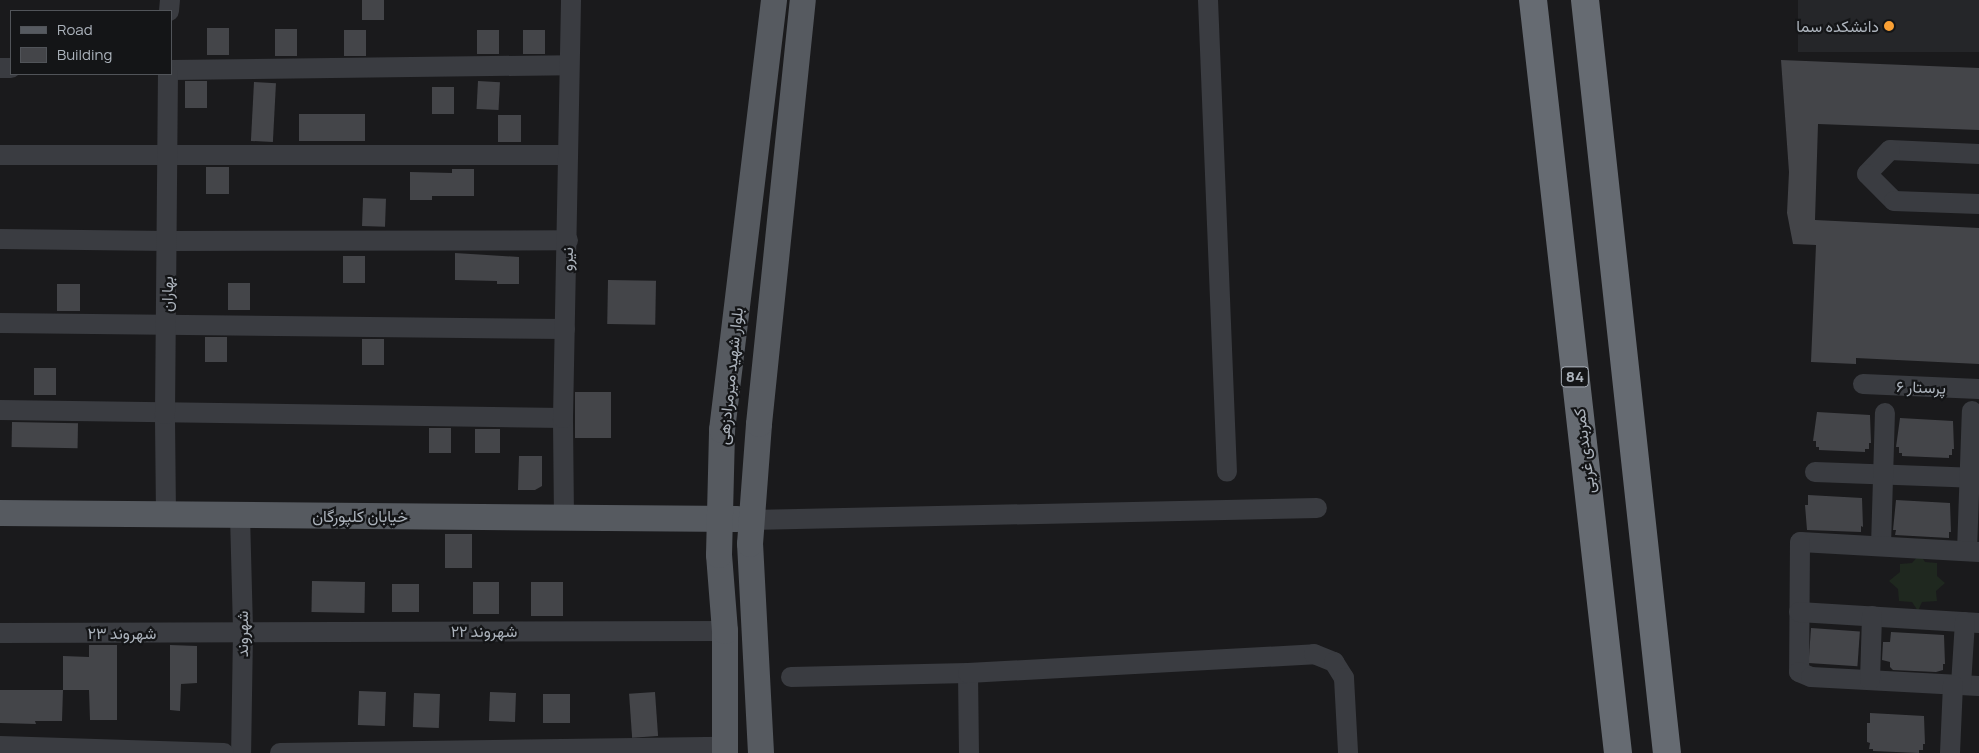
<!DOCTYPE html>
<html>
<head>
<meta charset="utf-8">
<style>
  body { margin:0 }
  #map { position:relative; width:1979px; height:753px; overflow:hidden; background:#1a1a1c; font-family:Manrope,Vazirmatn,sans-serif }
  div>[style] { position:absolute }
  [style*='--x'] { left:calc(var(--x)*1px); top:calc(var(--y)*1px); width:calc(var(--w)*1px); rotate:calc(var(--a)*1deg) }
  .built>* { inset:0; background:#252629; transform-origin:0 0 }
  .green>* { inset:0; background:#1f281f }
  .building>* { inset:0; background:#444549; transform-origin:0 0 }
  .minor>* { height:20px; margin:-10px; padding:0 10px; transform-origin:10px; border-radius:10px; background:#3a3c41 }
  .major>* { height:26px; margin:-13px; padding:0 13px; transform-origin:13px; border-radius:13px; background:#565a60 }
  .highway>* { height:28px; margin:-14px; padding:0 14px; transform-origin:14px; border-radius:14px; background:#666b72 }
  .dots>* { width:14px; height:14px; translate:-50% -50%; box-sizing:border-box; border:2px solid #141517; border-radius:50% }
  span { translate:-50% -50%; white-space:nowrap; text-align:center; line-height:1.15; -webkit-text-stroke:4.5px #141517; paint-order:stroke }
  .shield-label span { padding:1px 4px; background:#141517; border:1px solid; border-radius:4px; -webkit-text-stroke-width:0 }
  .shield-label { font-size:15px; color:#acb3bc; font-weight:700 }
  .poi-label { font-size:16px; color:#acb3bc }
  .right { translate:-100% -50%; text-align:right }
  .street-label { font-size:16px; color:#acb3bc }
  .legend { position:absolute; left:10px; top:10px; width:162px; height:65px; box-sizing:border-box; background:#141517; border:1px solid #515459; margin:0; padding:6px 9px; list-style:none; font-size:15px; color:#acb3bc }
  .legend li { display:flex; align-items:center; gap:10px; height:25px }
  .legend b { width:25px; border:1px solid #515459 }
</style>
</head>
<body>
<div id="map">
  <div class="built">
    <i style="left:1798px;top:0;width:181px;height:52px"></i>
  </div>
  <div class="green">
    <i style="clip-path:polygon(1920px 554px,1925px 562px,1937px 563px,1937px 576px,1945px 583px,1936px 591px,1937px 601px,1922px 602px,1918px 611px,1912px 602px,1899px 601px,1898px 589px,1889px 581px,1900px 572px,1900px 564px,1912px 563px)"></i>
  </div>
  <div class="building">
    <i style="left:362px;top:0;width:22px;height:20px"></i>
    <i style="left:207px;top:28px;width:22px;height:27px"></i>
    <i style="left:275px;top:29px;width:22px;height:27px"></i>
    <i style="left:344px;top:30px;width:22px;height:26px"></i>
    <i style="left:477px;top:30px;width:22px;height:24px"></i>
    <i style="left:523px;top:30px;width:22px;height:24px"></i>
    <i style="clip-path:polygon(1781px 60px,1979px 68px,1979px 130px,1818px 124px,1815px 220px,1979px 228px,1979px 364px,1856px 358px,1856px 364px,1811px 362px,1816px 245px,1793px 244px,1787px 213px,1789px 172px)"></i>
    <i style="left:207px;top:81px;width:27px;height:22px;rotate:90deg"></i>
    <i style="left:478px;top:81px;width:22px;height:28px;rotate:3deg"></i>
    <i style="left:254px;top:82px;width:22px;height:59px;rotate:3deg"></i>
    <i style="left:432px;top:87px;width:22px;height:27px"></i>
    <i style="left:299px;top:114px;width:66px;height:27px"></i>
    <i style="left:498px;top:115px;width:23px;height:27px"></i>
    <i style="left:206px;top:167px;width:23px;height:27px"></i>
    <i style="clip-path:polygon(452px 169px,474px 169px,474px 196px,432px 196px,432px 200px,410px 200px,410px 172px,452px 173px)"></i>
    <i style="left:363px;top:198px;width:23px;height:28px;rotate:2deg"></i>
    <i style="clip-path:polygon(455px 253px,519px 257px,519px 284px,497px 284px,497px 281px,455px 280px)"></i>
    <i style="left:343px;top:256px;width:22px;height:27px"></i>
    <i style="left:608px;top:280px;width:48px;height:44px;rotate:1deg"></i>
    <i style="left:228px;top:283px;width:22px;height:27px"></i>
    <i style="left:57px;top:284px;width:23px;height:27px"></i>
    <i style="left:205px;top:337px;width:22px;height:25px"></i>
    <i style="left:362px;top:339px;width:22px;height:26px"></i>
    <i style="left:34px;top:368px;width:22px;height:27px"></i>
    <i style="left:575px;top:392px;width:36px;height:46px"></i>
    <i style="clip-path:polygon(1817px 412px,1870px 415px,1871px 443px,1869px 443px,1869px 449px,1865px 449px,1865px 452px,1819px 450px,1819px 447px,1816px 447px,1816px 441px,1813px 441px)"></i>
    <i style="clip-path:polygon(1900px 418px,1953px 421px,1954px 449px,1952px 449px,1952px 455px,1949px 455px,1949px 458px,1902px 456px,1902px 453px,1899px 453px,1899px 447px,1896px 447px)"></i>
    <i style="left:12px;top:422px;width:66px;height:25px;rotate:1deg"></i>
    <i style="left:429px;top:428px;width:22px;height:25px"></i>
    <i style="left:475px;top:429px;width:25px;height:24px"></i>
    <i style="clip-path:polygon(519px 456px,542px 456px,542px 486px,535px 490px,518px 490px)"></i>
    <i style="clip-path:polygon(1808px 495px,1862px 498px,1863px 527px,1861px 526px,1861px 532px,1807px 530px,1805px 505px,1808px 505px)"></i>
    <i style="clip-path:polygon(1896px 500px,1950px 503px,1951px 532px,1949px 532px,1949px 538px,1895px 535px,1896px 530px,1893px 530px)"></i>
    <i style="left:445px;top:534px;width:27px;height:34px"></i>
    <i style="left:312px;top:581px;width:53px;height:31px;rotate:1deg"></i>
    <i style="left:473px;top:582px;width:26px;height:32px"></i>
    <i style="left:531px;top:582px;width:32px;height:34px"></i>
    <i style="left:392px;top:584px;width:27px;height:28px"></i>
    <i style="left:1811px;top:628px;width:49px;height:35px;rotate:4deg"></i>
    <i style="clip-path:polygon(1891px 632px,1944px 635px,1945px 664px,1943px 664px,1943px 670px,1936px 672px,1893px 670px,1890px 667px,1890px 662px,1882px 660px,1883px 642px,1890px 642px)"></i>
    <i style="clip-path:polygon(89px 645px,117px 645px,117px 720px,90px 720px,89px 690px,63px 690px,63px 656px,89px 657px)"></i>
    <i style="clip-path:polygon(170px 645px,197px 646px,197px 683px,181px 684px,180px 711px,170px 710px)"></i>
    <i style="clip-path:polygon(0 690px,63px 690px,62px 721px,35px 721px,36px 724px,0 723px)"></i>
    <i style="left:359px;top:691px;width:27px;height:34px;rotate:2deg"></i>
    <i style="left:490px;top:692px;width:26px;height:29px;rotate:2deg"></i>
    <i style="left:655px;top:692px;width:44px;height:26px;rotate:86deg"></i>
    <i style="left:414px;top:693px;width:26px;height:34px;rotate:2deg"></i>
    <i style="left:543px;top:694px;width:27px;height:29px"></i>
    <i style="clip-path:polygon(1870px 713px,1924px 716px,1925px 744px,1923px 744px,1923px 750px,1919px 750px,1919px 753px,1873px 751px,1873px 749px,1869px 749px,1870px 743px,1867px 742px,1867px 723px,1870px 723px)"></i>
  </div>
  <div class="minor">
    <i style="--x:1208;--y:0;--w:472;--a:87.7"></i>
    <i style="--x:169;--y:11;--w:11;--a:-85"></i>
    <i style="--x:0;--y:68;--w:11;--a:0"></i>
    <i style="--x:171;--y:70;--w:398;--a:-0.7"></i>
    <i style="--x:1979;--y:154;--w:89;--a:-177.4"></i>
    <i style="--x:1890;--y:150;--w:33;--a:134"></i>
    <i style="--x:1867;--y:174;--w:38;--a:45"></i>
    <i style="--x:1894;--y:201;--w:85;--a:2"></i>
    <i style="--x:0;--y:155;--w:568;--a:0"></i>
    <i style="--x:0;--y:239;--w:168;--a:0.7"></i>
    <i style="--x:168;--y:241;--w:400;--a:-0.1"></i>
    <i style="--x:0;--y:323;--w:565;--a:0.61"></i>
    <i style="--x:1863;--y:384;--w:116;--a:2.5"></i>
    <i style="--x:0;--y:410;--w:563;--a:0.81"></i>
    <i style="--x:1815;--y:472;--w:164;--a:2.1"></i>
    <i style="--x:166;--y:515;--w:101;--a:-90.6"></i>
    <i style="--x:165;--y:414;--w:340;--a:-89.5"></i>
    <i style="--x:240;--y:515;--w:117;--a:88.5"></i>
    <i style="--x:243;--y:632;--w:121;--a:90.9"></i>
    <i style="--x:564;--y:517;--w:99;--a:-90.6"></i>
    <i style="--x:563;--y:418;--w:418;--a:-88.9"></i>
    <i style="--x:753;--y:520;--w:564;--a:-1.22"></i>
    <i style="--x:1881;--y:546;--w:133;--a:-88.3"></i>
    <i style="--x:1967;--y:551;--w:140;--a:-88"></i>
    <i style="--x:1979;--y:552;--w:179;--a:-176.8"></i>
    <i style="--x:1800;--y:542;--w:130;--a:90.4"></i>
    <i style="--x:1799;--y:672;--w:13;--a:23"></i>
    <i style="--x:1811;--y:677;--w:168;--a:3.1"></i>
    <i style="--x:1799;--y:612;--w:180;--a:3.5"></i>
    <i style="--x:0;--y:633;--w:725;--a:-0.16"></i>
    <i style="--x:968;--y:673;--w:80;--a:89.3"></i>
    <i style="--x:791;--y:677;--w:177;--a:-1.3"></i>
    <i style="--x:968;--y:673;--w:347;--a:-3.1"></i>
    <i style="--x:1314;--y:654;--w:22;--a:22"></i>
    <i style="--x:1334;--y:662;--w:19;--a:58"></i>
    <i style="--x:1344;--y:678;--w:75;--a:86.9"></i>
    <i style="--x:1870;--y:680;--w:64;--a:-88.2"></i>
    <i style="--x:1961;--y:685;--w:63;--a:-86.4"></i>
    <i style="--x:0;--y:746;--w:224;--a:1.8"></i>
    <i style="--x:280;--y:753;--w:444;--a:-0.8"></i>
    <i style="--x:1950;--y:753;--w:68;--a:-87.5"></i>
  </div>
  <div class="major">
    <i style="--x:0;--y:513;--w:737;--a:0.47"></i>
    <i style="--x:725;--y:753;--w:122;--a:-90"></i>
    <i style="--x:725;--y:631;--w:76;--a:-94.5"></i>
    <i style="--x:719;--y:555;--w:125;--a:-88.6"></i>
    <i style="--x:722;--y:430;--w:433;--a:-83.1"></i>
    <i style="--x:761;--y:753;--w:209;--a:-93"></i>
    <i style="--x:750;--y:544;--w:120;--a:-85.7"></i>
    <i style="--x:759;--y:424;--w:426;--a:-84.1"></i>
  </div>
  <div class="highway">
    <i style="--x:1533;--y:0;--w:758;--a:83.56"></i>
    <i style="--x:1585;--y:0;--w:757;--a:83.79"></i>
  </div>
  <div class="dots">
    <i style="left:1889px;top:26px;background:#faa034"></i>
  </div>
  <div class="shield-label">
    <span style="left:1575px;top:377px">84</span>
  </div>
  <div class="poi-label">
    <span class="right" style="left:1879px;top:26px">دانشکده سما</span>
  </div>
  <div class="street-label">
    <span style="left:567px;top:259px;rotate:-88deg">نیرو</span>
    <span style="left:167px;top:294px;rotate:-89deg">بهاران</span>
    <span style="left:730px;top:376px;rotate:-84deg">بلوار شهید میرمرادزهی</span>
    <span style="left:1921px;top:387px;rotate:2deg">پرستار ۶</span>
    <span style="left:1584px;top:451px;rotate:-97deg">کمربندی غربی</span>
    <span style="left:360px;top:516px">خیابان کلپورگان</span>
    <span style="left:484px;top:631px">شهروند ۲۲</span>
    <span style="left:122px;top:633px">شهروند ۲۳</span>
    <span style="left:242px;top:634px;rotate:-90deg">شهروند</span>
  </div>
  <ul class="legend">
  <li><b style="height:6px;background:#565a60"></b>Road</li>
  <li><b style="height:14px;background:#444549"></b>Building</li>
  </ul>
</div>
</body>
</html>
